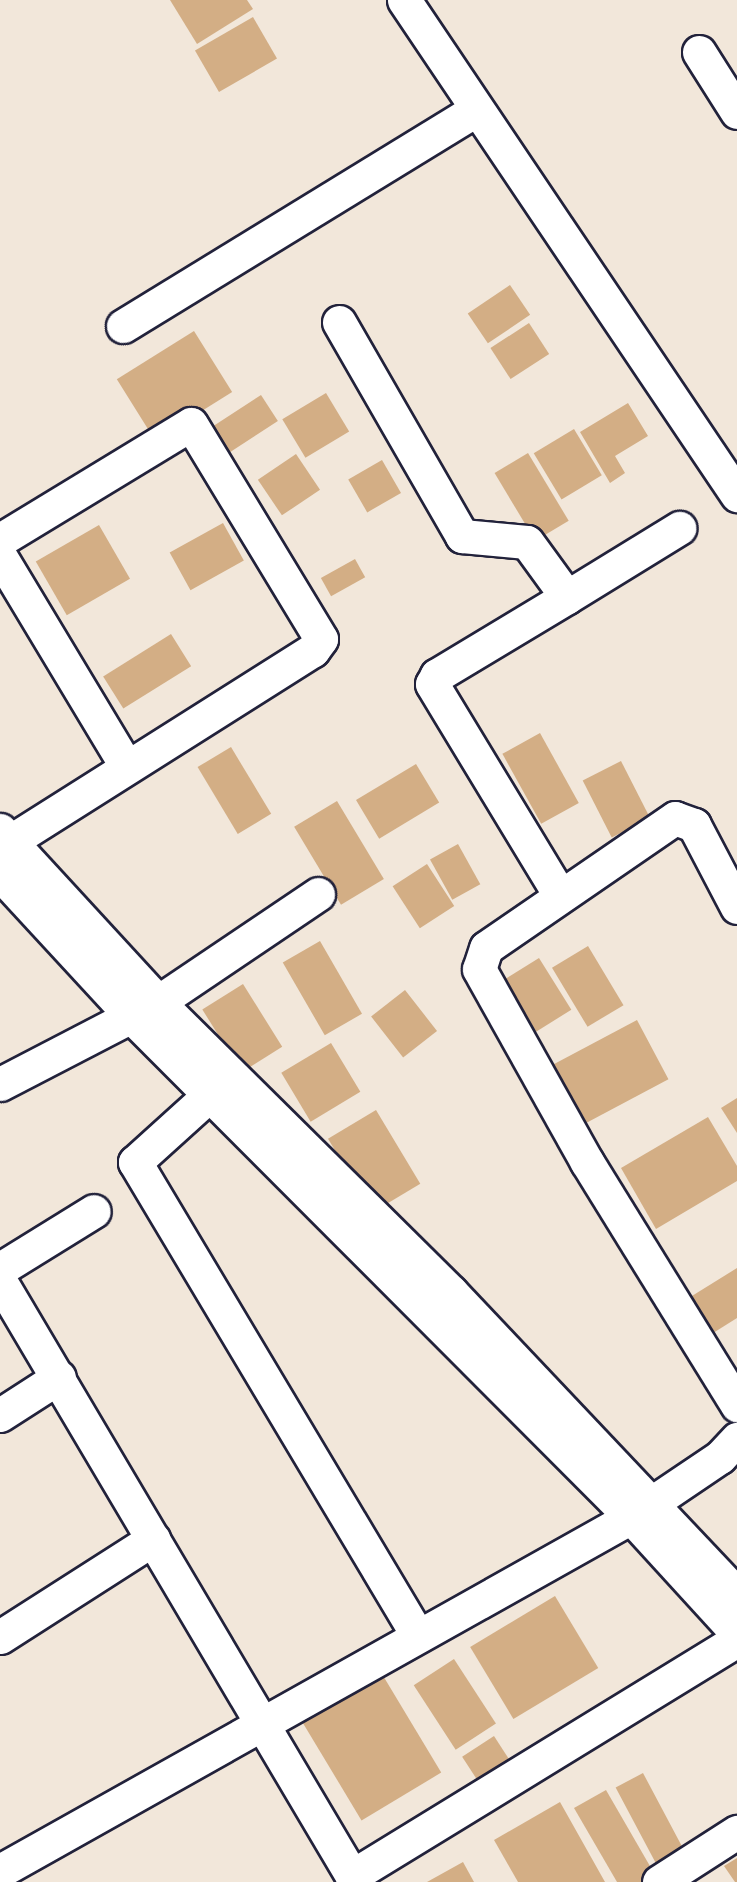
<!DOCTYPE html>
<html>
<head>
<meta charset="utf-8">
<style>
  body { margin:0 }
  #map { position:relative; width:737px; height:1882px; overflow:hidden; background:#f2e7da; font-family:"Comic Neue",sans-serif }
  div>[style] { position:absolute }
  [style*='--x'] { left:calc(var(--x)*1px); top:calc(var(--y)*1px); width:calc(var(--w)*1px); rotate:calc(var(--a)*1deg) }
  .building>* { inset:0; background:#d3ae85; transform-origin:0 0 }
  .roads { filter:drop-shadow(2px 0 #22223b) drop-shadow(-2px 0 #22223b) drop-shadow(0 2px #22223b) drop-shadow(0 -2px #22223b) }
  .minor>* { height:33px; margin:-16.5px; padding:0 16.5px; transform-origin:16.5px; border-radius:16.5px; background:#fff }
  span { translate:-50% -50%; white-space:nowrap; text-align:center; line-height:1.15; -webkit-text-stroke:6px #fff; paint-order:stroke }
</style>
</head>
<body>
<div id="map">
  <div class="building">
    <i style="clip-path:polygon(170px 0,247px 0,253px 9px,197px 44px)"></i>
    <i style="left:253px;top:17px;width:48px;height:67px;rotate:60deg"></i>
    <i style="left:510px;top:285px;width:36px;height:51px;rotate:56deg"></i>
    <i style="left:529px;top:323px;width:37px;height:46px;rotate:57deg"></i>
    <i style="left:194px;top:331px;width:72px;height:91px;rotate:58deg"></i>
    <i style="left:326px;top:393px;width:45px;height:51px;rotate:59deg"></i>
    <i style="left:261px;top:395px;width:31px;height:65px;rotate:57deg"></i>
    <i style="clip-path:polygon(628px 403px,648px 436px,615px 456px,625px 473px,610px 483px,580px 432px)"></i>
    <i style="left:574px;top:429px;width:54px;height:47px;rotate:59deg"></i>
    <i style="left:528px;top:453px;width:79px;height:39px;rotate:59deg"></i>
    <i style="left:296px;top:454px;width:43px;height:46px;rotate:56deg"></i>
    <i style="left:382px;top:460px;width:38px;height:39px;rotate:60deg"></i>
    <i style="left:223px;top:523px;width:43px;height:61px;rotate:61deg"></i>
    <i style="left:99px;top:525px;width:62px;height:73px;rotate:60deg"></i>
    <i style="left:355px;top:559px;width:21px;height:39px;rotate:61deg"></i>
    <i style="left:171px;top:634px;width:38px;height:80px;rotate:58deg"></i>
    <i style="left:540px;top:733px;width:80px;height:43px;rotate:61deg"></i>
    <i style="left:231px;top:747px;width:78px;height:39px;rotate:59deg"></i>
    <i style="left:621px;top:761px;width:64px;height:43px;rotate:63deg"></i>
    <i style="left:416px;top:764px;width:45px;height:70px;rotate:59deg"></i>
    <i style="left:337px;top:801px;width:91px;height:50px;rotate:59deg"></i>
    <i style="left:458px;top:844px;width:46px;height:32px;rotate:61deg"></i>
    <i style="left:427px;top:864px;width:50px;height:41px;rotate:57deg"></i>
    <i style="left:320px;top:941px;width:84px;height:43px;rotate:60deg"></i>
    <i style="left:588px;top:946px;width:69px;height:42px;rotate:59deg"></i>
    <i style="left:539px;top:958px;width:61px;height:51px;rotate:58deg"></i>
    <i style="left:243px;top:984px;width:74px;height:48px;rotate:58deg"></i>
    <i style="left:405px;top:990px;width:52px;height:43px;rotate:52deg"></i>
    <i style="left:637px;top:1020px;width:67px;height:105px;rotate:62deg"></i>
    <i style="left:331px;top:1043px;width:57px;height:58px;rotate:59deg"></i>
    <i style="clip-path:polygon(737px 1098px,737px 1133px,721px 1108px)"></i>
    <i style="left:376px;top:1110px;width:86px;height:56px;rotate:59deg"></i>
    <i style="clip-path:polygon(708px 1117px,737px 1166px,737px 1181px,656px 1229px,621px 1168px)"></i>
    <i style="clip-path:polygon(737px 1268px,737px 1318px,702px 1340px,679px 1304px)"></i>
    <i style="left:555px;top:1596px;width:84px;height:99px;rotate:59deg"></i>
    <i style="left:454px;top:1659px;width:77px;height:48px;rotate:57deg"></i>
    <i style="left:382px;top:1674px;width:115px;height:93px;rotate:59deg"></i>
    <i style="left:494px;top:1736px;width:43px;height:38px;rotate:57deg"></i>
    <i style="left:643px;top:1773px;width:101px;height:31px;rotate:62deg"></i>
    <i style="clip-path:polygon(606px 1790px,658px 1880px,654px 1882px,617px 1882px,574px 1808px)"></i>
    <i style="clip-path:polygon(560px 1802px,605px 1882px,518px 1882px,494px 1840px)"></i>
    <i style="clip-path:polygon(737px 1858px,737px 1882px,735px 1882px,724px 1866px)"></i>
    <i style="clip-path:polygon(463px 1862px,474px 1882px,427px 1882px)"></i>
  </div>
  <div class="roads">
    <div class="minor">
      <i style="--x:404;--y:0;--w:597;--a:56.07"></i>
      <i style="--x:699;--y:52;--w:71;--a:57.7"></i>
      <i style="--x:339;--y:322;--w:247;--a:60.1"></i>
      <i style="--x:462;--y:536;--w:65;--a:5.3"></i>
      <i style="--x:527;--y:542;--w:68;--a:54"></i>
      <i style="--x:567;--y:597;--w:152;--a:149"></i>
      <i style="--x:437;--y:675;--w:10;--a:119"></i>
      <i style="--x:432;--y:684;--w:245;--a:58.8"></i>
      <i style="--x:123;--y:326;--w:413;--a:-31.5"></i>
      <i style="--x:0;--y:540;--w:223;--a:-31.3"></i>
      <i style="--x:191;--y:424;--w:251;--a:58.8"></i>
      <i style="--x:321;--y:639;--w:14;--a:126"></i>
      <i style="--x:313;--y:650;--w:370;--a:147.7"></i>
      <i style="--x:0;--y:556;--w:246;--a:59"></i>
      <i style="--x:567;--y:597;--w:132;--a:-31.6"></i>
      <i style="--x:0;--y:830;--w:234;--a:47.4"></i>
      <i style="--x:158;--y:1002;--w:412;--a:44.7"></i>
      <i style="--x:451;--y:1292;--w:416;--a:46.6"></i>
      <i style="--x:0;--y:874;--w:195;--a:47.3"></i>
      <i style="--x:132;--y:1017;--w:706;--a:45.06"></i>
      <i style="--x:631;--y:1517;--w:157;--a:47.6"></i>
      <i style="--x:737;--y:907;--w:93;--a:-117.7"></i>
      <i style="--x:694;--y:825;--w:20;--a:-160"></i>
      <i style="--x:675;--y:818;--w:229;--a:145.5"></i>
      <i style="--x:486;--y:948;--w:22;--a:108"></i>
      <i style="--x:479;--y:969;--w:221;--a:60.8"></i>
      <i style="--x:587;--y:1162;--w:286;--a:58.3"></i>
      <i style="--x:227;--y:1079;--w:124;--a:137.9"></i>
      <i style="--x:135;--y:1162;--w:552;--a:59.16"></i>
      <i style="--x:0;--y:1084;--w:178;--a:-27.4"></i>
      <i style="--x:158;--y:1002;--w:193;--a:-34"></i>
      <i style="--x:0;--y:1269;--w:110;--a:-31.7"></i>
      <i style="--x:0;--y:1281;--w:691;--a:59.39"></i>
      <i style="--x:0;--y:1415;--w:70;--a:-32.8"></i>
      <i style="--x:0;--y:1637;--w:182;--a:-32.6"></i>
      <i style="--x:0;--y:1871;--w:724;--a:-29.29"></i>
      <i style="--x:631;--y:1517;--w:107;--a:-34"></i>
      <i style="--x:720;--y:1457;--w:25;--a:-47"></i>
      <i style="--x:355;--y:1882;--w:7;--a:-117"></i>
      <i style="--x:352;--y:1876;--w:452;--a:-31.5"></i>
      <i style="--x:659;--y:1882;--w:93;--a:-32.7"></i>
    </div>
  </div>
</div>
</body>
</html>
